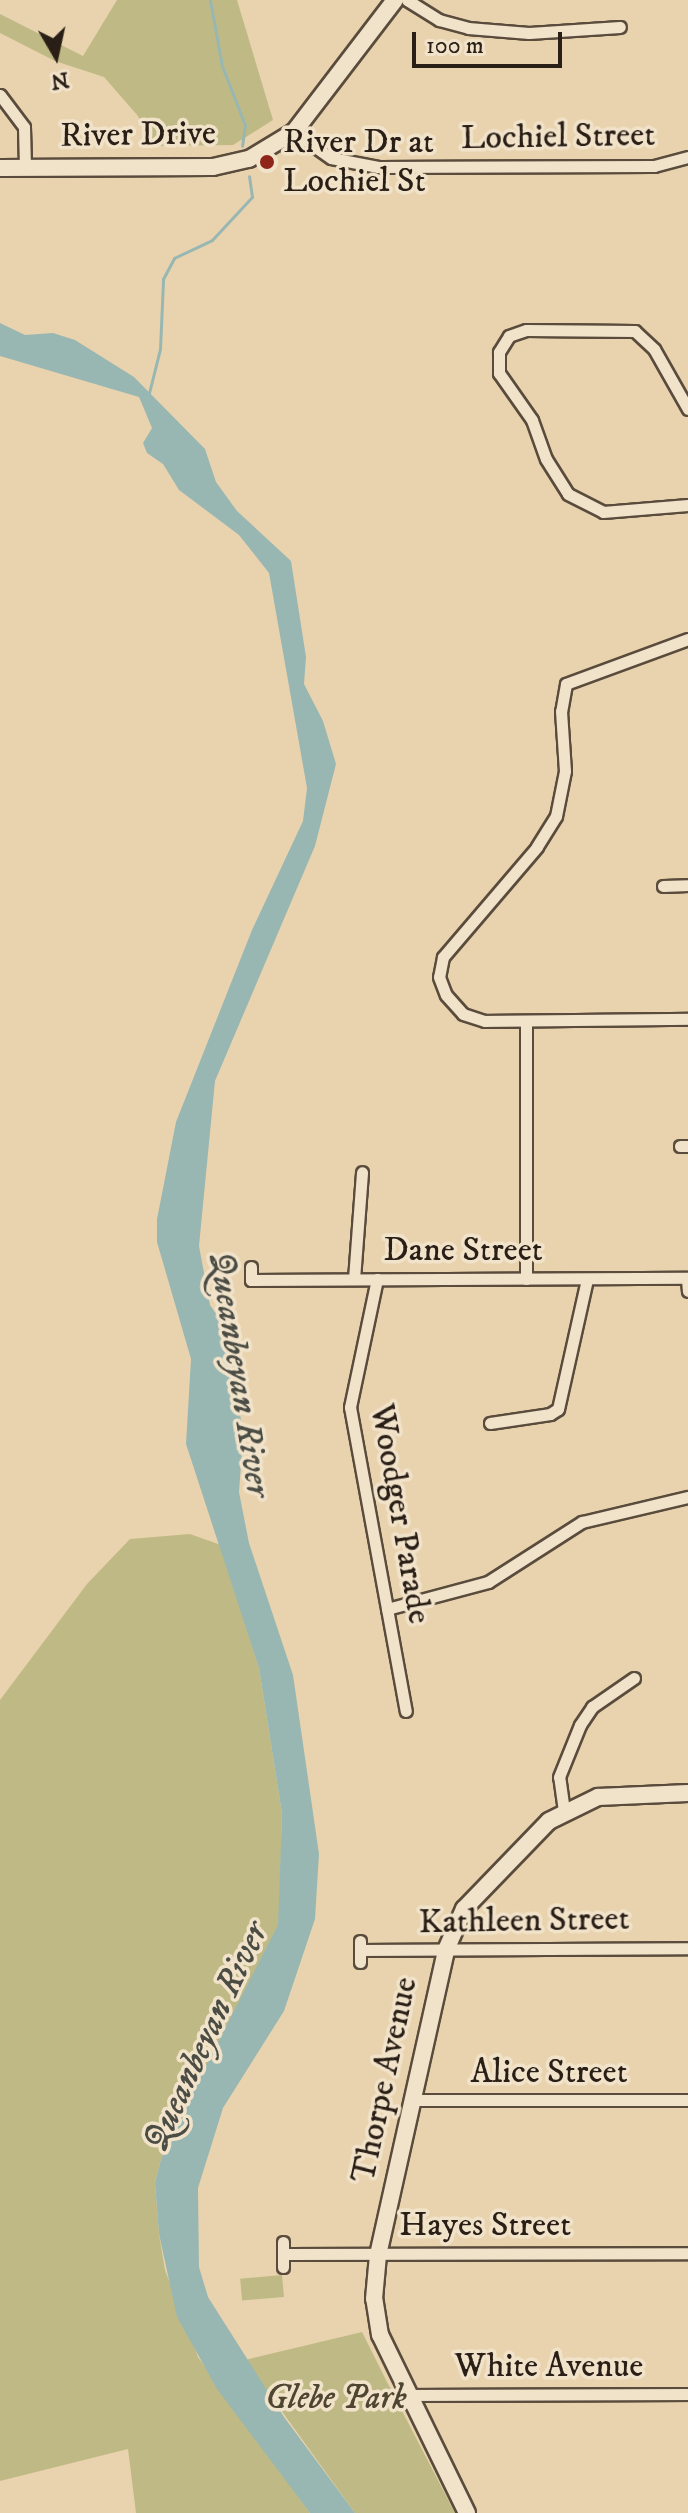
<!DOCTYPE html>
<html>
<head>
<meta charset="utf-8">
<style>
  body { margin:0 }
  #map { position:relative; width:688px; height:2513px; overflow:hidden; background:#e9d3ae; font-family:"IM FELL DW Pica",serif }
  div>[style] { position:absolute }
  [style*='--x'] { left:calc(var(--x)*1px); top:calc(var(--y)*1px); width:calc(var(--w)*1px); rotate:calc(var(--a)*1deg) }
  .green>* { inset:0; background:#bfba85; transform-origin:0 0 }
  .water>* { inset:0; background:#99b7b2 }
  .stream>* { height:3px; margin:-1.5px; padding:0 1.5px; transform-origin:1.5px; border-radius:1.5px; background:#99b7b2 }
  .roads { filter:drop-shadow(2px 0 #5a4c3c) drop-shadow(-2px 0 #5a4c3c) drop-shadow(0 2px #5a4c3c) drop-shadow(0 -2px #5a4c3c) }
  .street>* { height:11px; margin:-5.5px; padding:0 5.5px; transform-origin:5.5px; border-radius:5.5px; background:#f1e2ca }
  .secondary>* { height:16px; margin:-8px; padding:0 8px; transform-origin:8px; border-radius:8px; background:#f1e2ca }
  .dots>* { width:22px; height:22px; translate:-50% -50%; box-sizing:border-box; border:4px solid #f1e2ca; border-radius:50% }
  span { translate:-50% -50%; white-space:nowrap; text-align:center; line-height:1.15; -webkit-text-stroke:7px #f1e2ca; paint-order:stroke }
  .street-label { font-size:34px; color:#2a1f16 }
  .poi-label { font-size:34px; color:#2a1f16 }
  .left { translate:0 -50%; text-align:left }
  .park-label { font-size:34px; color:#4f4632; font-style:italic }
  .water-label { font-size:36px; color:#4b4d45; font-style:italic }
  .north { position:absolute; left:16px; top:16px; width:80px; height:80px; -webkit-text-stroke:6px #f1e2ca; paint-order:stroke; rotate:171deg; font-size:22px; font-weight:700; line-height:32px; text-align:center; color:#2a1f16 }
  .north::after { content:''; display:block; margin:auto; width:28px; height:36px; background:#2a1f16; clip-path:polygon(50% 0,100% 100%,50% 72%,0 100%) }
  .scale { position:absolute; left:412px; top:32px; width:150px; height:36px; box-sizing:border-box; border:4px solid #2a1f16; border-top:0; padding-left:10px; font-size:24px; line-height:28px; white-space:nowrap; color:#2a1f16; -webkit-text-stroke:6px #f1e2ca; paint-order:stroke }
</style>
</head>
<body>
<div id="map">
  <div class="green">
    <i style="clip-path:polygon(117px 0,237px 0,273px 120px,233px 145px,149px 146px,138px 116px,104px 77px,55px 61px,0 33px,0 14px,83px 56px)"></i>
    <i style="clip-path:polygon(190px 1534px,221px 1545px,259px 1668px,282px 1814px,279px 1925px,161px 2159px,155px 2183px,159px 2234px,165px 2270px,198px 2357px,310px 2513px,136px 2513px,128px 2449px,0 2481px,0 1700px,87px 1584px,130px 1539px)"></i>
    <i style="left:282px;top:2275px;width:22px;height:42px;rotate:85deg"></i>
    <i style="clip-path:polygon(362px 2332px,387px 2382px,455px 2513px,355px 2513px,245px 2360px)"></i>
  </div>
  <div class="water">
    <i style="clip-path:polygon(0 323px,25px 335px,53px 333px,75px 340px,134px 377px,205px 449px,216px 482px,237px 511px,291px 561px,306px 657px,304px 684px,323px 721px,336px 764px,315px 846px,215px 1081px,199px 1246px,210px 1305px,231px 1335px,243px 1439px,239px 1492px,249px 1543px,293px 1675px,319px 1854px,315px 1919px,284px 2011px,223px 2108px,198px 2188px,199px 2267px,208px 2297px,284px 2417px,355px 2513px,310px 2513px,217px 2389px,177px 2317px,159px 2234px,155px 2183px,161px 2159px,196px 2085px,278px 1925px,282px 1814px,259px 1668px,186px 1444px,191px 1359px,157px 1242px,157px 1219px,176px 1122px,252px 930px,303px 821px,307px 788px,269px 573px,239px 535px,179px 490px,163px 464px,147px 453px,143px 443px,152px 428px,139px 397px,0 356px)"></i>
  </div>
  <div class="stream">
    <i style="--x:210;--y:0;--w:67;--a:79.7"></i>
    <i style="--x:222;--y:66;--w:63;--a:68.7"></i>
    <i style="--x:245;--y:125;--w:21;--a:98"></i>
    <i style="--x:149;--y:393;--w:45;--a:-76"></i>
    <i style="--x:160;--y:349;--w:70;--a:-87.5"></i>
    <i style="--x:163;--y:279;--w:24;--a:-62"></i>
    <i style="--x:174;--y:258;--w:42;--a:-25.3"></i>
    <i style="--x:212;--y:240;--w:59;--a:-47.1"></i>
    <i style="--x:252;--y:197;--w:21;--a:-98"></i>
  </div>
  <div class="roads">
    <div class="street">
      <i style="--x:407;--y:0;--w:38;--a:32"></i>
      <i style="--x:439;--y:20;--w:30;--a:15"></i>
      <i style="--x:468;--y:28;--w:61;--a:4.7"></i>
      <i style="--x:529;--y:33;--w:91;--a:-3.8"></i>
      <i style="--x:0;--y:95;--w:40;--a:53"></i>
      <i style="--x:24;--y:127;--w:41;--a:88.6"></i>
      <i style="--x:294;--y:132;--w:45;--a:35.1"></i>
      <i style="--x:331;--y:158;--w:48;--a:10.8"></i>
      <i style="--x:378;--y:167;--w:276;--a:-0.2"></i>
      <i style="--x:654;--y:166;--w:35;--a:-15"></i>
      <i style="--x:688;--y:409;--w:69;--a:-119.5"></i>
      <i style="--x:654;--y:349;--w:26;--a:-137"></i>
      <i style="--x:635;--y:331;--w:109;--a:-179.5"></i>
      <i style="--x:526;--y:330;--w:18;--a:161"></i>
      <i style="--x:509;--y:336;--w:19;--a:122"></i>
      <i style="--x:499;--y:352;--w:21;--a:90"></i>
      <i style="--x:499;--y:373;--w:57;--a:54.9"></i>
      <i style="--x:532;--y:420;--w:41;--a:70.3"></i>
      <i style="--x:546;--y:459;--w:41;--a:57.8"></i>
      <i style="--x:568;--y:494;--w:39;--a:27"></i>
      <i style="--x:603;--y:512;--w:85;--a:-4.7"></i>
      <i style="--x:688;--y:639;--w:130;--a:159.8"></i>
      <i style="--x:566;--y:684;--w:27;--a:100"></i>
      <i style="--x:561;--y:711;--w:60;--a:86.2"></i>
      <i style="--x:565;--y:771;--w:46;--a:101.3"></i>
      <i style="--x:556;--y:816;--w:36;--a:122"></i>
      <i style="--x:537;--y:847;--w:145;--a:130.5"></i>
      <i style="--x:443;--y:957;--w:20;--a:101"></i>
      <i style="--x:439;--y:977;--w:19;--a:69"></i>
      <i style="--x:446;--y:995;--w:25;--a:48"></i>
      <i style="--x:463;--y:1014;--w:23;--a:18"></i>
      <i style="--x:485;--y:1021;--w:203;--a:-0.6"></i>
      <i style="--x:663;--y:886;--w:25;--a:-2"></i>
      <i style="--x:526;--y:1021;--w:258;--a:90"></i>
      <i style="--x:680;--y:1146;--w:8;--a:0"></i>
      <i style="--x:251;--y:1267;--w:13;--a:90"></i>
      <i style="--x:251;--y:1280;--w:437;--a:-0.3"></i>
      <i style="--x:687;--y:1278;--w:13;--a:86"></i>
      <i style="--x:354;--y:1279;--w:107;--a:-85.7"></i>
      <i style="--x:377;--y:1279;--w:131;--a:101.9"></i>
      <i style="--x:350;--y:1407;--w:309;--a:79.6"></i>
      <i style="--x:490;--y:1423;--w:61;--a:-8.5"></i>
      <i style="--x:550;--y:1414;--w:9;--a:-32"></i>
      <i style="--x:558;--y:1409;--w:133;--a:-77.4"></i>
      <i style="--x:387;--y:1609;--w:105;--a:-15"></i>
      <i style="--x:488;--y:1582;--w:112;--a:-32.6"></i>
      <i style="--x:582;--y:1522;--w:109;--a:-13.3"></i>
      <i style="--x:564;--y:1811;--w:34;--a:-98"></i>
      <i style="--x:559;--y:1777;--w:56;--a:-68"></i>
      <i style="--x:580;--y:1725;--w:22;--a:-56"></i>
      <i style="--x:592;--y:1707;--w:51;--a:-34.6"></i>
      <i style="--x:360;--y:1941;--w:21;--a:90"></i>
      <i style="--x:360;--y:1950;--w:328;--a:-0.3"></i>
      <i style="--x:411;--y:2100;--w:277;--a:0"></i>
      <i style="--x:283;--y:2242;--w:25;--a:90"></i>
      <i style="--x:283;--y:2254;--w:405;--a:-0.1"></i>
      <i style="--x:410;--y:2395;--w:278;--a:-0.2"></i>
    </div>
    <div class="secondary">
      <i style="--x:0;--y:168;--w:213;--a:-0.3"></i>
      <i style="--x:213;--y:167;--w:37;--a:-13"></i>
      <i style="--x:249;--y:159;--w:52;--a:-31"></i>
      <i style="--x:294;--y:132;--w:166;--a:-52.6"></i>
      <i style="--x:467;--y:2513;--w:198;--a:-116"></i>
      <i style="--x:380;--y:2335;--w:36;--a:-99"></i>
      <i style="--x:374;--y:2299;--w:44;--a:-84.8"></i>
      <i style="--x:378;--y:2255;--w:312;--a:-77.4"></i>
      <i style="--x:446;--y:1950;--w:45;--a:-66.3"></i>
      <i style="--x:464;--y:1909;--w:122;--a:-46"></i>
      <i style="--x:549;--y:1821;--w:55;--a:-26.1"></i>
      <i style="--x:598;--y:1797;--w:90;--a:-2.5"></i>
    </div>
  </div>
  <div class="dots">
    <i style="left:267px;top:162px;background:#8f2418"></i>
  </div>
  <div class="street-label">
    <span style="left:138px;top:135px;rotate:-1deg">River Drive</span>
    <span style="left:558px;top:137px;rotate:-1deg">Lochiel Street</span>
    <span style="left:463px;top:1251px">Dane Street</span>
    <span style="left:400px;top:1514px;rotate:80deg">Woodger Parade</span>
    <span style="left:524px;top:1921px;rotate:-1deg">Kathleen Street</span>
    <span style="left:549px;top:2073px">Alice Street</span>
    <span style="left:385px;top:2080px;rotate:-78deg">Thorpe Avenue</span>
    <span style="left:485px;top:2226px">Hayes Street</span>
    <span style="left:549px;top:2367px">White Avenue</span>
  </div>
  <div class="poi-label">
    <span class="left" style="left:283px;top:162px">River Dr at<br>Lochiel St</span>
  </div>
  <div class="park-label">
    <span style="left:336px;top:2399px">Glebe Park</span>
  </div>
  <div class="water-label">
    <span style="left:239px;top:1374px;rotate:81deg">Queanbeyan River</span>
    <span style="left:206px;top:2037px;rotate:-65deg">Queanbeyan River</span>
  </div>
  <div class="north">N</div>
  <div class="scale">100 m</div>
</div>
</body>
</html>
